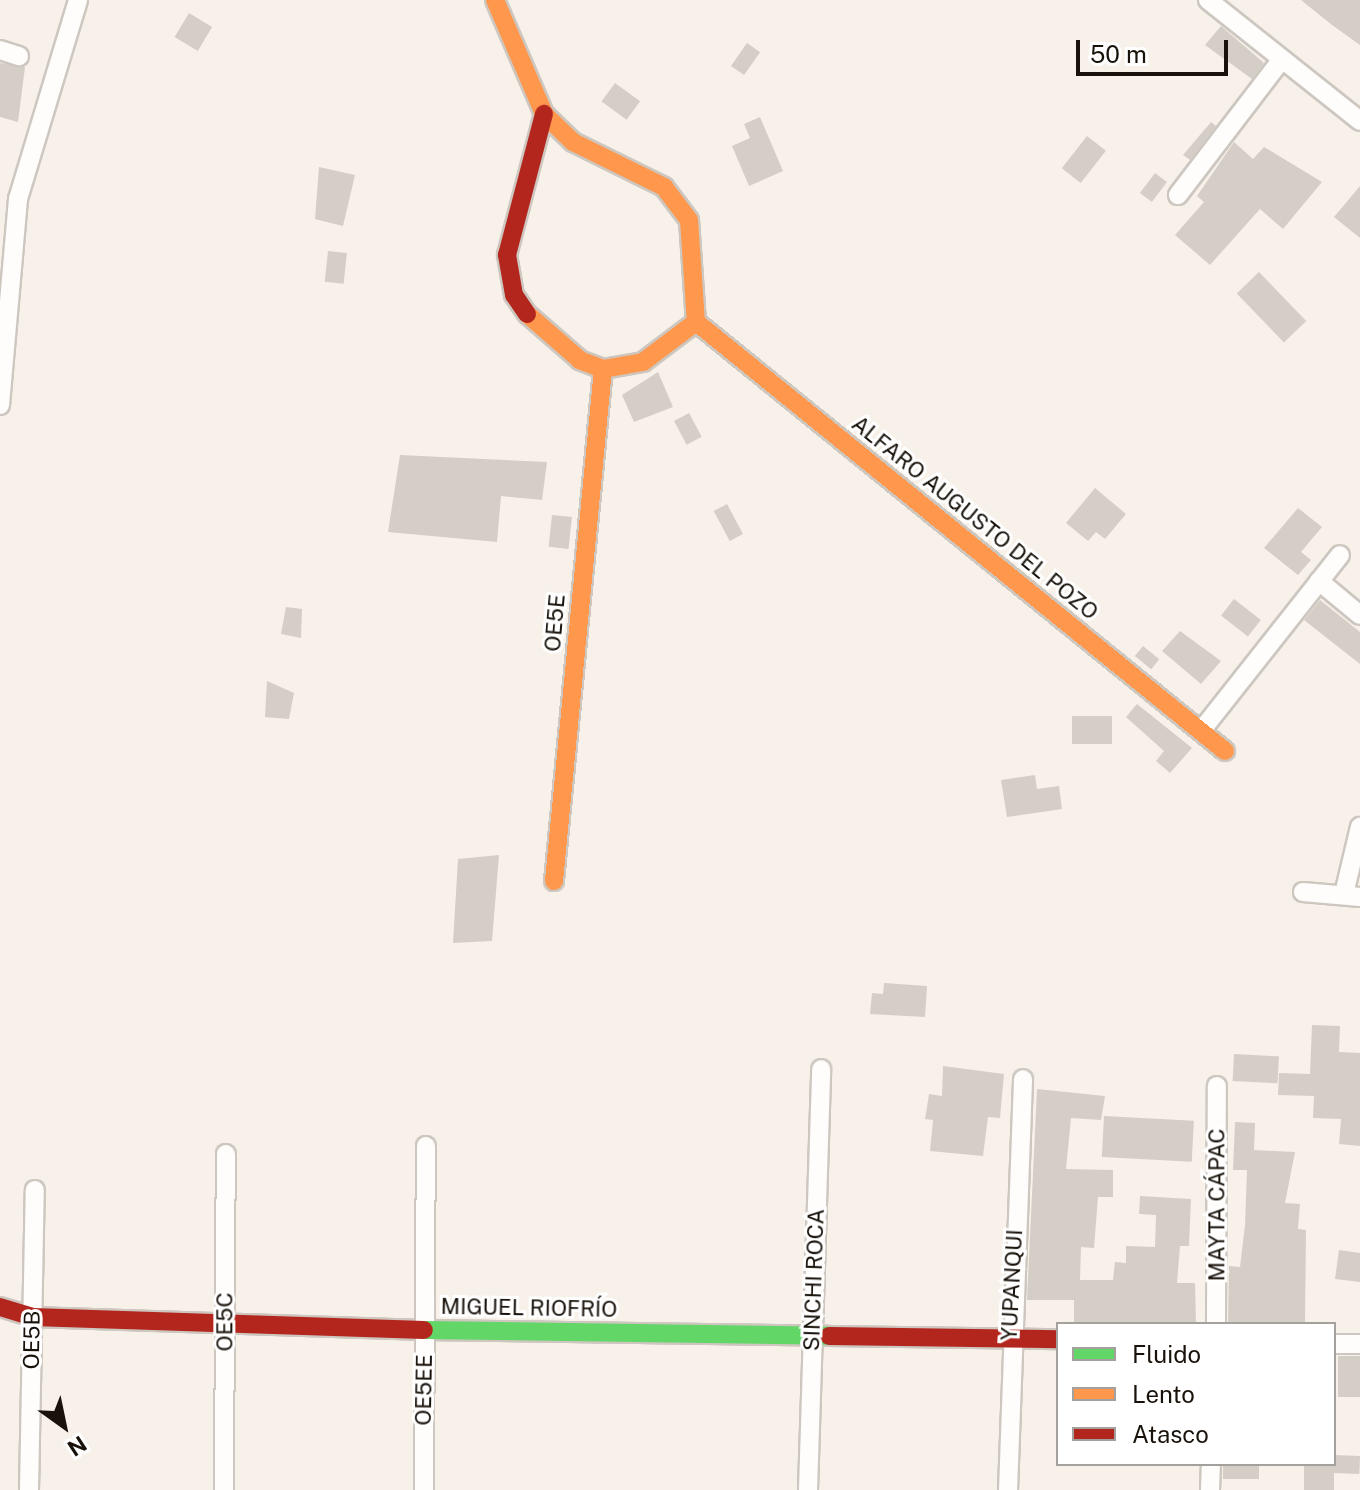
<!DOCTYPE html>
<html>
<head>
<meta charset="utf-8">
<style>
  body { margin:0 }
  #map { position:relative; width:1360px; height:1490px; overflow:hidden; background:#f7f1ea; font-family:"Public Sans",sans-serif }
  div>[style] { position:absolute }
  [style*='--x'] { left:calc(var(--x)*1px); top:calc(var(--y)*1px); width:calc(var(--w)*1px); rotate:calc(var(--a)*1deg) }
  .building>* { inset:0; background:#d5cec7; transform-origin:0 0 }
  .roads { filter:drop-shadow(2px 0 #cdc7c0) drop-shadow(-2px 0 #cdc7c0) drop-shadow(0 2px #cdc7c0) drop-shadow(0 -2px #cdc7c0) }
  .street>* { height:18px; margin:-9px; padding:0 9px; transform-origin:9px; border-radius:9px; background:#fefdfc }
  .fast>* { height:18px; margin:-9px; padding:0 9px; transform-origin:9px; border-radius:9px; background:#63d668 }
  .slow>* { height:18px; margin:-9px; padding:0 9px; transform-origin:9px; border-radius:9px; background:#ff974d }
  .jam>* { height:18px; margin:-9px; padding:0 9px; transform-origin:9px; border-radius:9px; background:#b3261e }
  span { translate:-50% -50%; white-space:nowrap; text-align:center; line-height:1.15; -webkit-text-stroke:6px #fff; paint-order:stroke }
  .street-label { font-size:22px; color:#19120b }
  .legend { position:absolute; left:1056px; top:1322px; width:280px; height:144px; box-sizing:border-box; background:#fff; border:2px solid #a3a09d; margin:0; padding:10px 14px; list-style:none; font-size:24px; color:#19120b }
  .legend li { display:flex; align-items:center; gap:16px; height:40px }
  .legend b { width:40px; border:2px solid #a3a09d }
  .north { position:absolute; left:24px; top:1386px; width:80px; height:80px; -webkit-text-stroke:6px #fff; paint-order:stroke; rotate:147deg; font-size:22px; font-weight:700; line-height:32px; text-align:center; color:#19120b }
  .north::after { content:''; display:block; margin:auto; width:28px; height:36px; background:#19120b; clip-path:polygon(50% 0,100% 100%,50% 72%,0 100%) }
  .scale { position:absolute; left:1076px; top:40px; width:152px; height:36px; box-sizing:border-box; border:4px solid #19120b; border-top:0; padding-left:10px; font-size:24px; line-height:28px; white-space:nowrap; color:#19120b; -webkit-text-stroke:6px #fff; paint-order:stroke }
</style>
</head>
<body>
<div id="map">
  <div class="building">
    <i style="clip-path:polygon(1301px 0,1360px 0,1360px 45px,1332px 25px)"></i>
    <i style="left:189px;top:13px;width:27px;height:28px;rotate:31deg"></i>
    <i style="clip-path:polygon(1221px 26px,1264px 63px,1252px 79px,1205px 45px)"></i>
    <i style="left:747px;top:43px;width:16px;height:28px;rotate:35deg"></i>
    <i style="clip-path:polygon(0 63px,25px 67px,18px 122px,0 117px)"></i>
    <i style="left:615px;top:83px;width:31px;height:23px;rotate:36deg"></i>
    <i style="clip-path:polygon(760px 117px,783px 171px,749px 186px,732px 146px,750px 138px,744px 124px)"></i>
    <i style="clip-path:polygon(1211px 122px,1216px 126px,1190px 160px,1183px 155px)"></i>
    <i style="left:1087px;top:136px;width:24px;height:41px;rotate:38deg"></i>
    <i style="clip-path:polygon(1234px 142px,1253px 159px,1264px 147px,1322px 182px,1283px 229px,1260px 209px,1210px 265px,1175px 235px,1204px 202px,1197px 196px)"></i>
    <i style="clip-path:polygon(319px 167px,355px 175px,343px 226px,315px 219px)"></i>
    <i style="left:1155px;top:173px;width:15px;height:25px;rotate:37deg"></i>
    <i style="clip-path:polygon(1360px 186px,1360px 238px,1334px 217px)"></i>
    <i style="left:328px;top:251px;width:19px;height:31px;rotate:6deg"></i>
    <i style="left:1259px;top:272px;width:68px;height:31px;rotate:46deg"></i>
    <i style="clip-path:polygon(658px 372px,673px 407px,634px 422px,622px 395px)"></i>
    <i style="left:689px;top:413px;width:27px;height:17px;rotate:62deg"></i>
    <i style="clip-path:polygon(400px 455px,547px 462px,542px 500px,501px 496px,497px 542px,388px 532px)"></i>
    <i style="clip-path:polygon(1095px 488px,1126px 514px,1105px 539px,1096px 532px,1088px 541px,1066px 523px)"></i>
    <i style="left:727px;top:504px;width:34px;height:15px;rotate:62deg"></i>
    <i style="clip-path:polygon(1298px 508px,1322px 527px,1301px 552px,1311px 560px,1298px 575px,1264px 548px)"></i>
    <i style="left:552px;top:515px;width:20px;height:32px;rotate:6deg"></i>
    <i style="left:1234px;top:599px;width:34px;height:21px;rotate:38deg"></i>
    <i style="clip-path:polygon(1320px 600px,1360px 632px,1360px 664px,1304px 620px)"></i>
    <i style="clip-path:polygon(286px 607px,302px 609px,301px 638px,281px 634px)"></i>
    <i style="clip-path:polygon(1180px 631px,1221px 661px,1201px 684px,1162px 651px)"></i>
    <i style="left:1143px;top:646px;width:21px;height:13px;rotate:39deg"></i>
    <i style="clip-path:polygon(267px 681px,294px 693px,289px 719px,265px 717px)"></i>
    <i style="clip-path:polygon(1137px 704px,1192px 748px,1170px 773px,1156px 761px,1164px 751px,1126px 717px)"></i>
    <i style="left:1072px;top:716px;width:40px;height:28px"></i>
    <i style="clip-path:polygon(1035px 775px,1037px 789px,1059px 786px,1062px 809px,1007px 817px,1001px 780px)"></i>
    <i style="clip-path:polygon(499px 855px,492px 941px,453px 943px,458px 859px)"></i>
    <i style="clip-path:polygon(884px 983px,927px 986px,925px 1017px,870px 1014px,872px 993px,883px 994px)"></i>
    <i style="clip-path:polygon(1312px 1025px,1340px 1026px,1339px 1052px,1360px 1053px,1360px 1146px,1339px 1144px,1341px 1119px,1313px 1118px,1314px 1096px,1278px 1095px,1279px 1073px,1310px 1074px)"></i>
    <i style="left:1234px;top:1054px;width:45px;height:27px;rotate:3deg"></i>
    <i style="clip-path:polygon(943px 1066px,1004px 1074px,1000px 1118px,988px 1117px,983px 1156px,930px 1151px,933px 1120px,925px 1119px,927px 1107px,929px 1094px,942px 1096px)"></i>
    <i style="clip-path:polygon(1037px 1089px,1105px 1096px,1101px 1120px,1071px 1118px,1066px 1169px,1113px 1170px,1113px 1197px,1098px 1197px,1094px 1248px,1081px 1247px,1080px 1280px,1113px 1280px,1115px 1262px,1126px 1263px,1126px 1246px,1155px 1247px,1156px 1215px,1139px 1214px,1140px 1196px,1191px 1199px,1189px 1246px,1180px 1246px,1177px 1283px,1195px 1283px,1196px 1324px,1074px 1324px,1074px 1300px,1027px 1300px)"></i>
    <i style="left:1104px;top:1116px;width:90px;height:41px;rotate:3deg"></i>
    <i style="clip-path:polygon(1235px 1122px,1255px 1123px,1254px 1150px,1295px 1152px,1285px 1203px,1300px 1204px,1298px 1229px,1306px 1230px,1305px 1324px,1228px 1324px,1229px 1266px,1240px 1267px,1245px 1225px,1247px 1170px,1233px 1170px)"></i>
    <i style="clip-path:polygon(1339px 1250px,1360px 1253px,1360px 1282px,1335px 1279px)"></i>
    <i style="left:1338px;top:1356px;width:22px;height:41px"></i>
    <i style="left:1334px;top:1455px;width:26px;height:18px;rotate:2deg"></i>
    <i style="left:1223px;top:1464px;width:36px;height:15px"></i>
    <i style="left:1304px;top:1464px;width:30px;height:26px"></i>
  </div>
  <div class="roads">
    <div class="street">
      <i style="--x:1208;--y:0;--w:194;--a:38.5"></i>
      <i style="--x:0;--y:50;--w:20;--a:18"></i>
      <i style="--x:1178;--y:195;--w:171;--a:-52.6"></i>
      <i style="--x:0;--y:405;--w:207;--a:-85"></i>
      <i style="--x:18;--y:199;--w:208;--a:-73.2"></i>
      <i style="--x:1319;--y:581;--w:53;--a:39.7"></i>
      <i style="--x:1201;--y:731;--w:224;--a:-51.7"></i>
      <i style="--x:1303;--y:892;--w:57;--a:5"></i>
      <i style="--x:1344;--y:894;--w:69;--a:-76.6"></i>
      <i style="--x:1216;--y:1324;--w:238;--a:-89.8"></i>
      <i style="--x:1334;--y:1344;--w:26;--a:0"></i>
      <i style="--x:29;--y:1490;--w:300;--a:-88.9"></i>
      <i style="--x:224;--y:1490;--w:336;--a:-89.7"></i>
      <i style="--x:424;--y:1490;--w:344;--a:-89.7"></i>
      <i style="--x:808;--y:1490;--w:421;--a:-88.2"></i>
      <i style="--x:1008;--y:1490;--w:411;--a:-87.9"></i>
      <i style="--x:1210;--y:1490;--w:26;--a:-88"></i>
    </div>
    <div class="fast">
      <i style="--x:424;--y:1330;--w:405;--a:0.8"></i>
    </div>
    <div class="slow">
      <i style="--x:495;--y:0;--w:124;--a:66.7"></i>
      <i style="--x:544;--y:114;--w:40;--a:44"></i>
      <i style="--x:573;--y:142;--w:102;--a:26.3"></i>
      <i style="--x:664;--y:187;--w:41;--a:52.9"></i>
      <i style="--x:689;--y:220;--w:102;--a:86.1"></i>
      <i style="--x:696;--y:322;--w:66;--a:143"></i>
      <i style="--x:643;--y:362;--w:41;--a:170.1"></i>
      <i style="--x:603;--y:369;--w:25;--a:-159"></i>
      <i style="--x:580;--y:360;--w:70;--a:-139"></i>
      <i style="--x:696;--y:322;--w:681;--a:39.04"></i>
      <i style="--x:554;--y:881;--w:514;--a:-84.53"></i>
    </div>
    <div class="jam">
      <i style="--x:527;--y:314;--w:23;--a:-124"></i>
      <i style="--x:514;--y:295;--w:41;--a:-99.9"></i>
      <i style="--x:507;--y:255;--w:146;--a:-75.3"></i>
      <i style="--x:0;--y:1307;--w:34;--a:17"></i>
      <i style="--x:33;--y:1317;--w:391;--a:1.9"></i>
      <i style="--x:829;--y:1336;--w:229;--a:0.8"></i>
    </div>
  </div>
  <div class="street-label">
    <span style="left:975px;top:518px;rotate:39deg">ALFARO AUGUSTO DEL POZO</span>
    <span style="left:555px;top:623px;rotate:-85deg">OE5E</span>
    <span style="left:1217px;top:1205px;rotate:-90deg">MAYTA CÁPAC</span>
    <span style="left:814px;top:1280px;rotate:-88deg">SINCHI ROCA</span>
    <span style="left:1012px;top:1285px;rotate:-87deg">YUPANQUI</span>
    <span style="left:529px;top:1308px;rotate:1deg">MIGUEL RIOFRÍO</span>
    <span style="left:225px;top:1322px;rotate:-90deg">OE5C</span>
    <span style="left:32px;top:1340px;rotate:-89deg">OE5B</span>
    <span style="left:424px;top:1390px;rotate:-89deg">OE5EE</span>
  </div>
  <ul class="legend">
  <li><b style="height:10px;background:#63d668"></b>Fluido</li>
  <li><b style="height:10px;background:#ff974d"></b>Lento</li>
  <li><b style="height:10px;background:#b3261e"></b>Atasco</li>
  </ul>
  <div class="north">N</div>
  <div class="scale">50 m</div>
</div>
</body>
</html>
